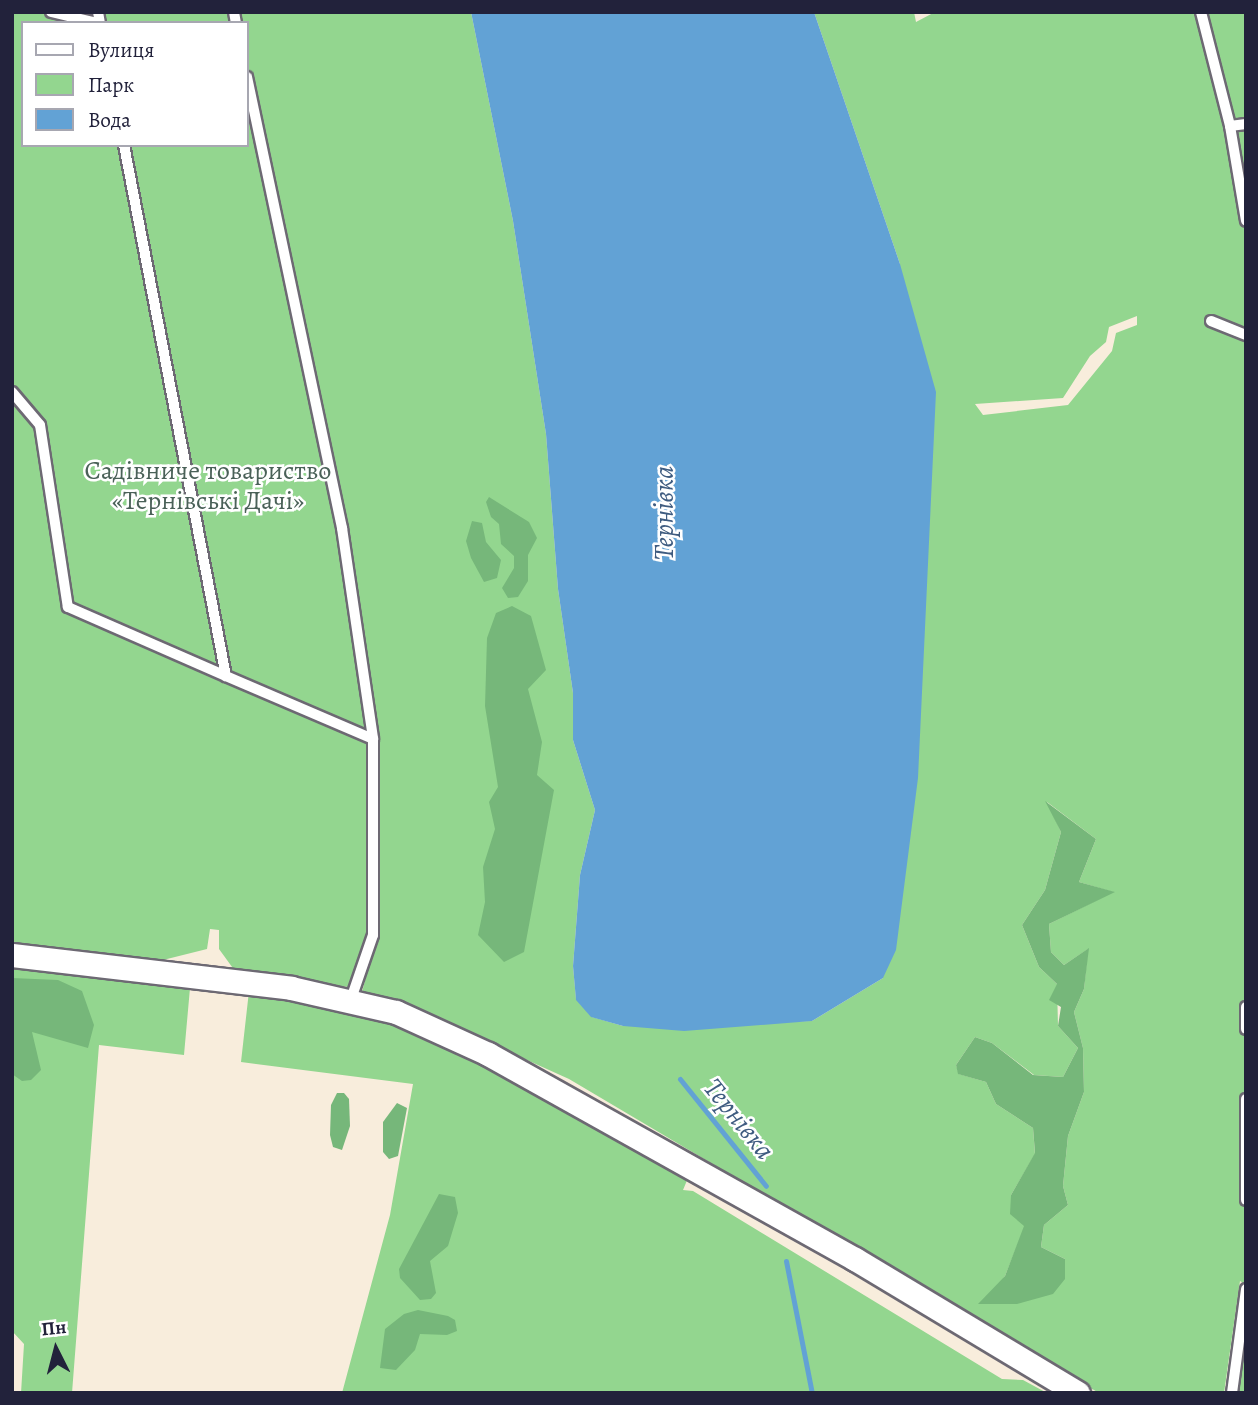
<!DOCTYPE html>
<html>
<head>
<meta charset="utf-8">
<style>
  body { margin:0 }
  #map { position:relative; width:1258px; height:1405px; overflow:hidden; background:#f8eddc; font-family:Alegreya,serif }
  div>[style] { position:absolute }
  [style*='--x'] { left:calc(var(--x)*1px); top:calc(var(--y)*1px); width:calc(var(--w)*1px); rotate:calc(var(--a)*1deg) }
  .green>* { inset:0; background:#93d68f }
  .forest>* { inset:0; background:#76b77a }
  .water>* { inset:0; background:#62a2d5 }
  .stream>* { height:5px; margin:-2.5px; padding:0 2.5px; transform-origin:2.5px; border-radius:2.5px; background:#62a2d5 }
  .roads { filter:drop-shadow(2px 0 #6d6973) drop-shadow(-2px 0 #6d6973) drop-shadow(0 2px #6d6973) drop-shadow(0 -2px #6d6973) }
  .service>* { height:10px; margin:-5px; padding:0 5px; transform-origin:5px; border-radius:5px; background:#fff }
  .tertiary>* { height:23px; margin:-11.5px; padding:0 11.5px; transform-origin:11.5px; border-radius:11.5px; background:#fff }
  span { translate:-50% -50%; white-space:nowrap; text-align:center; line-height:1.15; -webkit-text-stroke:5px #fff; paint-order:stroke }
  .park-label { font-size:26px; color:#4a6158 }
  .water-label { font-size:28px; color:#3f5c80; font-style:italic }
  .frame { position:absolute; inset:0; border:14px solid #22223b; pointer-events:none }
  .legend { position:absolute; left:21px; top:21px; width:228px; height:126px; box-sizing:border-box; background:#fff; border:2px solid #a7a7b1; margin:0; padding:9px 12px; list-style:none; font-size:21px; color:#22223b }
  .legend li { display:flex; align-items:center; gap:14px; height:35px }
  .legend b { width:35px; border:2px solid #a7a7b1 }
  .north { position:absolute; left:21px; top:1314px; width:70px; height:70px; -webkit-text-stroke:5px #fff; paint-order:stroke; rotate:354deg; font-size:19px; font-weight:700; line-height:28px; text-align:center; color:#22223b }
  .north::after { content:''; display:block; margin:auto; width:24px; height:32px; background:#22223b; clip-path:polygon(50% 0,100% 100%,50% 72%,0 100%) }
</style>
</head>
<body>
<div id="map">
  <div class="green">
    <i style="clip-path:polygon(evenodd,12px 12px,471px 12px,513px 221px,546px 434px,558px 589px,573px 693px,573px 740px,595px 810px,580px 875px,573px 966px,576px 999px,592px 1017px,623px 1026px,812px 1021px,883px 978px,900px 264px,814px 12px,914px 12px,916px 22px,935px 12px,1246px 12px,1246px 1285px,1240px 1281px,1224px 1393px,1099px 1393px,569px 1079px,401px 1003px,362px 992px,376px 939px,348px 987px,235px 971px,219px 949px,219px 930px,210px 929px,207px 949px,163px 960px,12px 943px,12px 12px,23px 23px,247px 23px,247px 145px,23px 145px,23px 23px,12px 12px,1137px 316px,1137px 325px,1116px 333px,1112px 351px,1068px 405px,983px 415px,975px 404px,1063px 398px,1090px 356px,1106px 342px,1109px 327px,1137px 316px,12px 12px,1047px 802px,1096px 839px,1079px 882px,1113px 892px,1049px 924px,1051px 952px,1064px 965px,1088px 949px,1084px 989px,1074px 1012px,1083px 1048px,1084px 1092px,1068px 1136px,1063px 1186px,1068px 1205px,1044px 1225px,1041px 1247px,1065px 1259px,992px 1294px,1005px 1276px,1025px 1226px,1011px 1195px,1035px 1154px,1033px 1128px,996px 1104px,986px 1082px,959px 1074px,956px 1065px,975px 1037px,992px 1043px,1034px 1075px,1063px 1077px,1078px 1048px,1058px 1026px,1057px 984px,1039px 967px,1022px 925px,1045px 890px,1061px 832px,1047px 802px)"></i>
    <i style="clip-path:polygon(12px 964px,190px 988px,184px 1055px,99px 1045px,72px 1393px,21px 1393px,24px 1344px,12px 1331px)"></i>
    <i style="clip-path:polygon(249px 991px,349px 1005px,470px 1055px,688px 1178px,683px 1190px,693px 1191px,1002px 1379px,1023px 1380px,1047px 1393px,342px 1393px,390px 1215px,413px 1084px,241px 1062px)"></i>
    <i style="clip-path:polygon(1246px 1312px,1246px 1393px,1238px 1393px)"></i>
  </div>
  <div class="forest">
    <i style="clip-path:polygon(489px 497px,529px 522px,537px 538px,528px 555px,528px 581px,518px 597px,508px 598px,502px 588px,514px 568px,514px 556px,501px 544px,499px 524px,491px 517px,486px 502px)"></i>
    <i style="clip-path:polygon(472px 521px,482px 523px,486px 542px,501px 560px,497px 578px,484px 582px,471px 558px,466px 541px)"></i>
    <i style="clip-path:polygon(512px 606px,531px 616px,546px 670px,528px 689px,542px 742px,537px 775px,554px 790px,524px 952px,504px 962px,478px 935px,485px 902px,483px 867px,495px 829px,489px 802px,498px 787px,485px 706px,487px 638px,496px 613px)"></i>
    <i style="clip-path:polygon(1045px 801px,1096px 839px,1079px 882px,1115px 892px,1049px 924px,1051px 952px,1064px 965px,1089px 948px,1084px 989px,1074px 1012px,1083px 1048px,1084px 1092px,1068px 1136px,1063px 1186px,1068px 1205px,1044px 1225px,1041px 1247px,1065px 1259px,1065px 1279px,1053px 1294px,1017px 1304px,978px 1304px,1005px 1276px,1024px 1226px,1010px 1214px,1011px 1195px,1035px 1153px,1033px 1128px,996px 1104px,986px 1082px,958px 1074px,956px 1065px,975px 1037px,992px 1043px,1033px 1075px,1063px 1077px,1078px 1048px,1058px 1026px,1061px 1007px,1049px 1000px,1057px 984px,1039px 967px,1022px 925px,1045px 890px,1061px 832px)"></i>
    <i style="clip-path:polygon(12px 978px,58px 980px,82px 991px,94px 1025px,88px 1048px,32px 1032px,41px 1070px,31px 1080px,22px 1081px,12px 1074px)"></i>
    <i style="clip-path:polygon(337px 1093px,344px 1093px,349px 1099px,350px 1126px,342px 1150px,333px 1147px,330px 1135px,331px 1105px)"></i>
    <i style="clip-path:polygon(397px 1103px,407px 1108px,398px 1156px,389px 1159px,383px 1152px,383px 1122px)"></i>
    <i style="clip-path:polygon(439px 1194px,455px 1197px,458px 1213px,448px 1246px,430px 1261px,436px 1293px,431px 1299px,420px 1300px,400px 1278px,399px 1269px)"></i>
    <i style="clip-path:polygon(418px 1310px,448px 1316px,455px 1320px,457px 1331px,447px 1335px,420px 1334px,415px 1350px,396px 1370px,380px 1368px,385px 1329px,404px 1314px)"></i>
  </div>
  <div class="water">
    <i style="clip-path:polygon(471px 12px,814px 12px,900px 264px,936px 392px,918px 778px,896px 950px,883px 978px,812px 1021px,684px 1031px,623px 1026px,591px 1017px,576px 1000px,573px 966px,580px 875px,595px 810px,573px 740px,573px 693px,558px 589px,546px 434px,513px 221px)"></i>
  </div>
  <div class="stream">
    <i style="--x:680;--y:1079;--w:137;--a:51.2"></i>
    <i style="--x:786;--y:1261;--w:135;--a:78.9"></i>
  </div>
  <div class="roads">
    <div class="service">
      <i style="--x:51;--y:12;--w:47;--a:13.4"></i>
      <i style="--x:98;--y:12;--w:11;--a:80"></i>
      <i style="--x:234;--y:12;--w:11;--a:80"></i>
      <i style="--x:1201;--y:12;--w:118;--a:75.7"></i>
      <i style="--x:1230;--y:126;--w:96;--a:80.4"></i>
      <i style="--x:247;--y:77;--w:461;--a:78.1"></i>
      <i style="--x:342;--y:528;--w:213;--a:81.6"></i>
      <i style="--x:373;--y:739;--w:196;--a:90"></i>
      <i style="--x:373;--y:935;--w:68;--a:109"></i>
      <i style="--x:1230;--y:126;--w:16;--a:-7"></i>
      <i style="--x:124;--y:145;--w:541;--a:79.13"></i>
      <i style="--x:226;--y:676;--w:160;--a:23.2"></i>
      <i style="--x:1211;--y:321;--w:38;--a:22"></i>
      <i style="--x:12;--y:392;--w:43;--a:49.7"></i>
      <i style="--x:40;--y:425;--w:184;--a:81.3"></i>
      <i style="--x:68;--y:607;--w:172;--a:23.6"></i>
      <i style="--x:1246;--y:1007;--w:22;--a:90"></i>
      <i style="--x:1246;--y:1099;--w:101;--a:90"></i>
      <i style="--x:1232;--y:1393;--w:105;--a:-82.3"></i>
    </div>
    <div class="tertiary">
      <i style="--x:12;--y:955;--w:281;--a:6.7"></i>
      <i style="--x:291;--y:988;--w:108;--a:12.9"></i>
      <i style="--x:396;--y:1012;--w:101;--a:24.5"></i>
      <i style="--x:488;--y:1054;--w:420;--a:29.2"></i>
      <i style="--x:855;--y:1259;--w:260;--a:31"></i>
    </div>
  </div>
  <div class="park-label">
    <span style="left:208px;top:486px">Садівниче товариство<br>«Тернівські Дачі»</span>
  </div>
  <div class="water-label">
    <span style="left:664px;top:513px;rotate:-90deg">Тернівка</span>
    <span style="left:739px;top:1119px;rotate:51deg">Тернівка</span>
  </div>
  <div class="frame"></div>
  <ul class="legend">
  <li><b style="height:9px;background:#fff"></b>Вулиця</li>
  <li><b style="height:19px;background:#93d68f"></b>Парк</li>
  <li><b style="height:19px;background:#62a2d5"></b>Вода</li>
  </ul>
  <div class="north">Пн</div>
</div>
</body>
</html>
